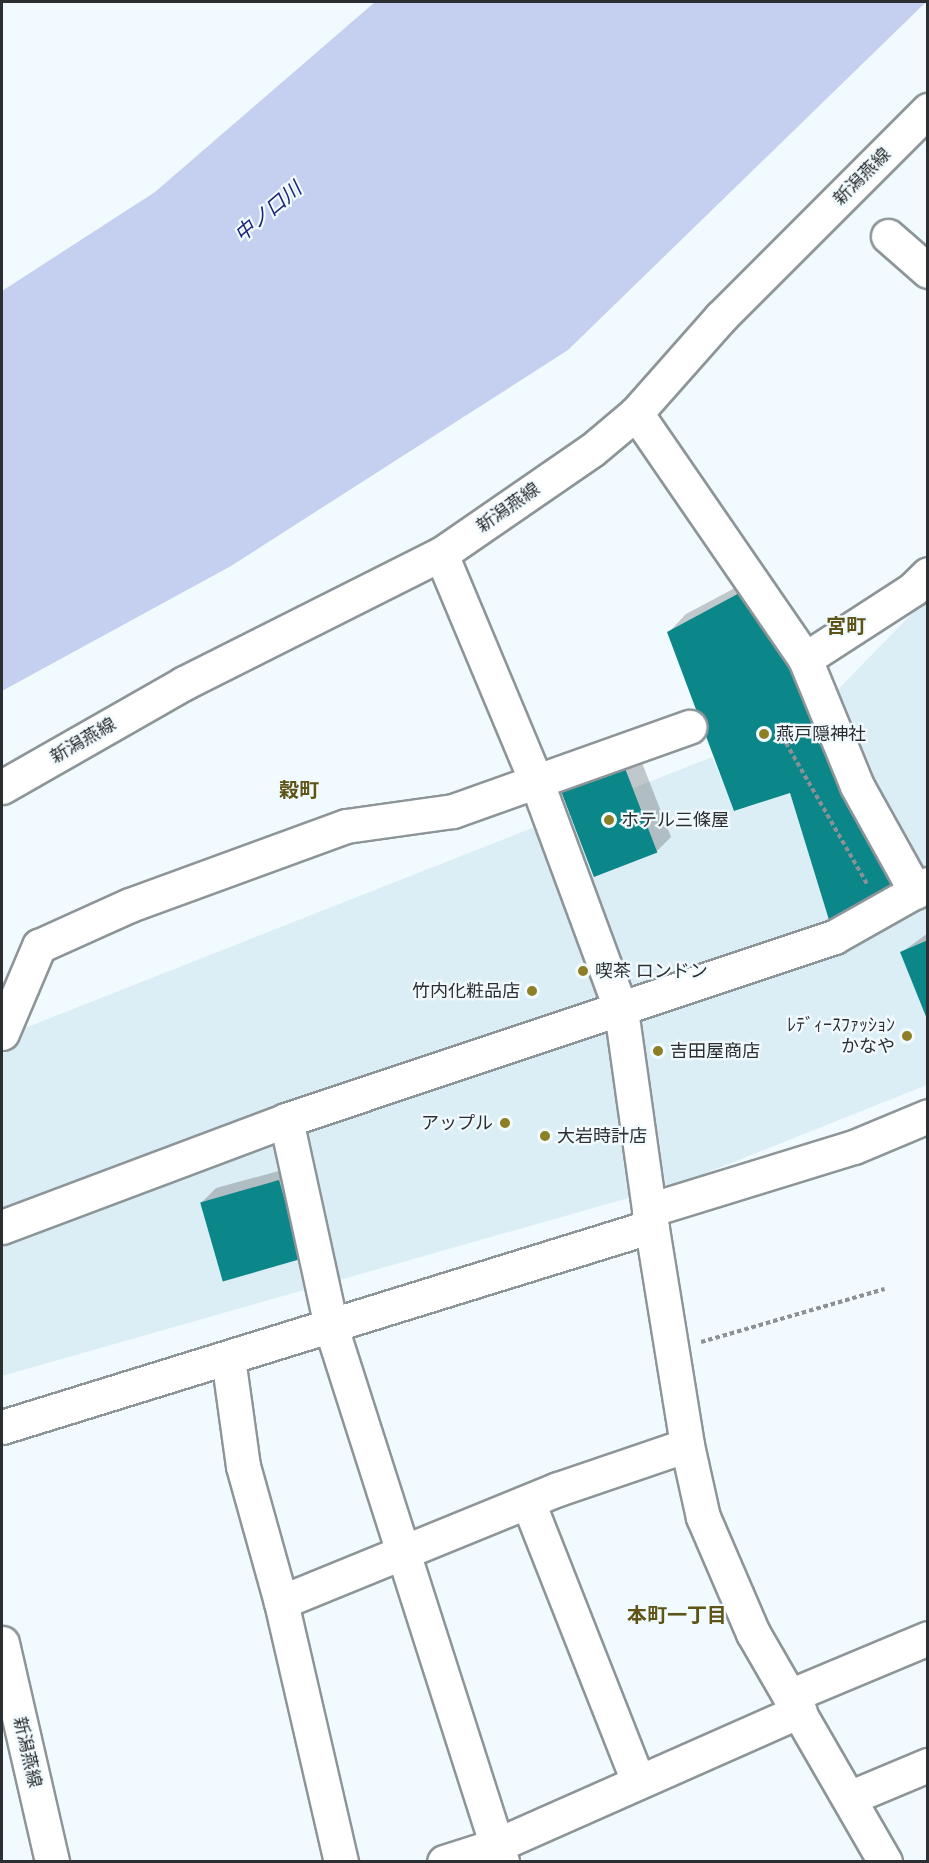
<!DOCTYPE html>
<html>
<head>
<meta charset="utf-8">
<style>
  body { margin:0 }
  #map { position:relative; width:929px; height:1863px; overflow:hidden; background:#f1fafe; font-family:"Fira Sans","Noto Sans JP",sans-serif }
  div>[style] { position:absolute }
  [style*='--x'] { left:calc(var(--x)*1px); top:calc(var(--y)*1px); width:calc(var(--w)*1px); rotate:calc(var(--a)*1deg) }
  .built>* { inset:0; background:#dceef5 }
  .water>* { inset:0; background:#c5cff0 }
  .shadow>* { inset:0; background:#0003 }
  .building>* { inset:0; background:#0b8689; transform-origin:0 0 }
  .path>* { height:4px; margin-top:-2px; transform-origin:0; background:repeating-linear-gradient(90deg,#8b9194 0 4.5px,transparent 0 7.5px) }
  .roads { filter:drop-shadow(2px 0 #8d9598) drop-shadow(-2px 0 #8d9598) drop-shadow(0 2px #8d9598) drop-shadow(0 -2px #8d9598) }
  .minor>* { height:33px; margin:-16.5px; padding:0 16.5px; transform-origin:16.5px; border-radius:16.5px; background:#fff }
  .major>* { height:33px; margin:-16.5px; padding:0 16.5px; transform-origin:16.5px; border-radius:16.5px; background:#fff }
  .dots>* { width:16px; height:16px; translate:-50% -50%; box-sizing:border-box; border:3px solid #f1fafe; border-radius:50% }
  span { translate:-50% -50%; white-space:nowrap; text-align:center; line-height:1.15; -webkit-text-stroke:4.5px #f1fafe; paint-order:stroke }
  .street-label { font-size:18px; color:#2c2f31 }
  .poi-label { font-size:18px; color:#2c2f31 }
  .left { translate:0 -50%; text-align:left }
  .right { translate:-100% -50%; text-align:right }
  .water-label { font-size:20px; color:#1b2079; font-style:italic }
  .neighbourhood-label { font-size:20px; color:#5d5416; font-weight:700 }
  .frame { position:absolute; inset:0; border:3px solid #2c2f31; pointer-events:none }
</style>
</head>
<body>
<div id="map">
  <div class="built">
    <i style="clip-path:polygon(927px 598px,927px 1085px,681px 1183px,2px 1376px,2px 1037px,712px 757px,735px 811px,790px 793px,829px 920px,899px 892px,816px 712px)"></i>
  </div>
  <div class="water">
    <i style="clip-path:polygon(375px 2px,926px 2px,568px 350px,231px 566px,2px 691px,2px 291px,155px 192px)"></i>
  </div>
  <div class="shadow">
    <i style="clip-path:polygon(763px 573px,791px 791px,669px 632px,686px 614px)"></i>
    <i style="clip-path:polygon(637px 750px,671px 837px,657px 851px,575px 774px)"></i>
    <i style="clip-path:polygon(928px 933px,928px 1011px,902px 952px)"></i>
    <i style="clip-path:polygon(293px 1167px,314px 1244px,202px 1202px,216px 1188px)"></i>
  </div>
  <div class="building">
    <i style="clip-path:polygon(745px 590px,798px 666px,899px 891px,829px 920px,790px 793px,734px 811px,667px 632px)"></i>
    <i style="left:623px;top:763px;width:96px;height:68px;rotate:69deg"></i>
    <i style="clip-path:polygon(928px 940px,928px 1019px,927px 1019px,900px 952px)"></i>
    <i style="left:279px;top:1180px;width:82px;height:82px;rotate:74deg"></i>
  </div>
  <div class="path">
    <i style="--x:786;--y:743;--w:163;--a:60.1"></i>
    <i style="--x:701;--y:1342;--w:191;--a:-16.1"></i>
  </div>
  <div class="roads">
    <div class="minor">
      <i style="--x:888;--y:236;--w:53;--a:41.2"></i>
      <i style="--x:636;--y:413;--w:298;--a:55.5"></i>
      <i style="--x:805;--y:659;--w:137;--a:67.7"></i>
      <i style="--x:857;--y:786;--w:121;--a:60.9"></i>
      <i style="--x:441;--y:554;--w:248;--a:67.3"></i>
      <i style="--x:537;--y:783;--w:242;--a:69.7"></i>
      <i style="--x:621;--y:1010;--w:202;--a:82"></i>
      <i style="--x:649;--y:1210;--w:238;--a:80.8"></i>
      <i style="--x:687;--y:1445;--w:74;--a:77.5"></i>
      <i style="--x:703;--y:1517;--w:126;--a:66.7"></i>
      <i style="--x:753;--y:1633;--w:264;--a:60"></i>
      <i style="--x:805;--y:659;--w:129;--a:-32.9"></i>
      <i style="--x:913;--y:589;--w:21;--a:-45"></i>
      <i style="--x:2;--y:1033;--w:95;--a:-67"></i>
      <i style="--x:39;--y:946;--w:100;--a:-24.3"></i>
      <i style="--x:130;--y:905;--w:230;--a:-20.1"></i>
      <i style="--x:346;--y:826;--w:108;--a:-8"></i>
      <i style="--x:453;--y:811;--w:251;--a:-19.6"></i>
      <i style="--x:286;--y:1120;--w:212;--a:77.7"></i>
      <i style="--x:331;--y:1327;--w:562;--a:72.27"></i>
      <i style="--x:649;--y:1210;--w:214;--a:-17.1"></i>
      <i style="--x:854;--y:1147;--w:80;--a:-22.7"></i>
      <i style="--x:2;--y:1227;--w:303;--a:-20.6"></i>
      <i style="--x:286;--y:1120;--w:578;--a:-18.47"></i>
      <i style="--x:834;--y:937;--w:108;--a:-29.4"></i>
      <i style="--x:228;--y:1358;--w:109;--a:82.1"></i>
      <i style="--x:243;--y:1466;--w:141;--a:74.4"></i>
      <i style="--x:281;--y:1602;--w:267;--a:77"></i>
      <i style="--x:2;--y:1427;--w:680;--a:-17.18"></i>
      <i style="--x:528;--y:1502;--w:300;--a:68.5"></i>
      <i style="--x:281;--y:1602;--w:299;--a:-22.2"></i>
      <i style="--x:558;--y:1489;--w:136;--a:-18.8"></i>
      <i style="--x:792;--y:1695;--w:147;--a:-22.7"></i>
      <i style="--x:849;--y:1798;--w:86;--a:-22.7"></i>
      <i style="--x:444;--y:1862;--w:56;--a:-17.8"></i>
      <i style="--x:497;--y:1845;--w:331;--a:-23.9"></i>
    </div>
    <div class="major">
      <i style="--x:2;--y:787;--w:210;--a:-29.7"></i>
      <i style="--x:184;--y:683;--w:288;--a:-26.7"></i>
      <i style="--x:441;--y:554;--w:183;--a:-34.6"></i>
      <i style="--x:592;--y:450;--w:57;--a:-40.1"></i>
      <i style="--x:636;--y:413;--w:128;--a:-48.5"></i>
      <i style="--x:721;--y:317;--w:293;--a:-45"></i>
      <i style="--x:2;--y:1643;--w:225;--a:77.1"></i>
    </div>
  </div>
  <div class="dots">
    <i style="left:764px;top:734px;background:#8d7f25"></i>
    <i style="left:609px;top:820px;background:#8d7f25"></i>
    <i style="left:583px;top:971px;background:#8d7f25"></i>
    <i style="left:532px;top:991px;background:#8d7f25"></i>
    <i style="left:907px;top:1036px;background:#8d7f25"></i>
    <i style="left:658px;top:1051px;background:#8d7f25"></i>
    <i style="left:505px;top:1123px;background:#8d7f25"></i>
    <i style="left:545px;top:1136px;background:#8d7f25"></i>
  </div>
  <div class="street-label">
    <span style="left:862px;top:177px;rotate:-45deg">新潟燕線</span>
    <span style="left:508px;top:508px;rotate:-35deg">新潟燕線</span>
    <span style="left:83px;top:741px;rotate:-30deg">新潟燕線</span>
    <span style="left:27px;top:1752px;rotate:77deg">新潟燕線</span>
  </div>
  <div class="poi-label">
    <span class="left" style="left:776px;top:734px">燕戸隠神社</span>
    <span class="left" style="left:621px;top:820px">ホテル三條屋</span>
    <span class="left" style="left:595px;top:971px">喫茶 ロンドン</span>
    <span class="right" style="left:520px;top:991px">竹内化粧品店</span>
    <span class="right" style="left:895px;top:1036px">ﾚﾃﾞｨｰｽﾌｧｯｼｮﾝ<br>かなや</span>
    <span class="left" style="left:670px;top:1051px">吉田屋商店</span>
    <span class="right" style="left:493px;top:1123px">アップル</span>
    <span class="left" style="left:557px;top:1136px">大岩時計店</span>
  </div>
  <div class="water-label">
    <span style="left:268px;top:212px;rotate:-40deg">中ノ口川</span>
  </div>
  <div class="neighbourhood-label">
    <span style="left:846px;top:626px">宮町</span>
    <span style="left:299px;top:790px">穀町</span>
    <span style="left:677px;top:1615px">本町一丁目</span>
  </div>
  <div class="frame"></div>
</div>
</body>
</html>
